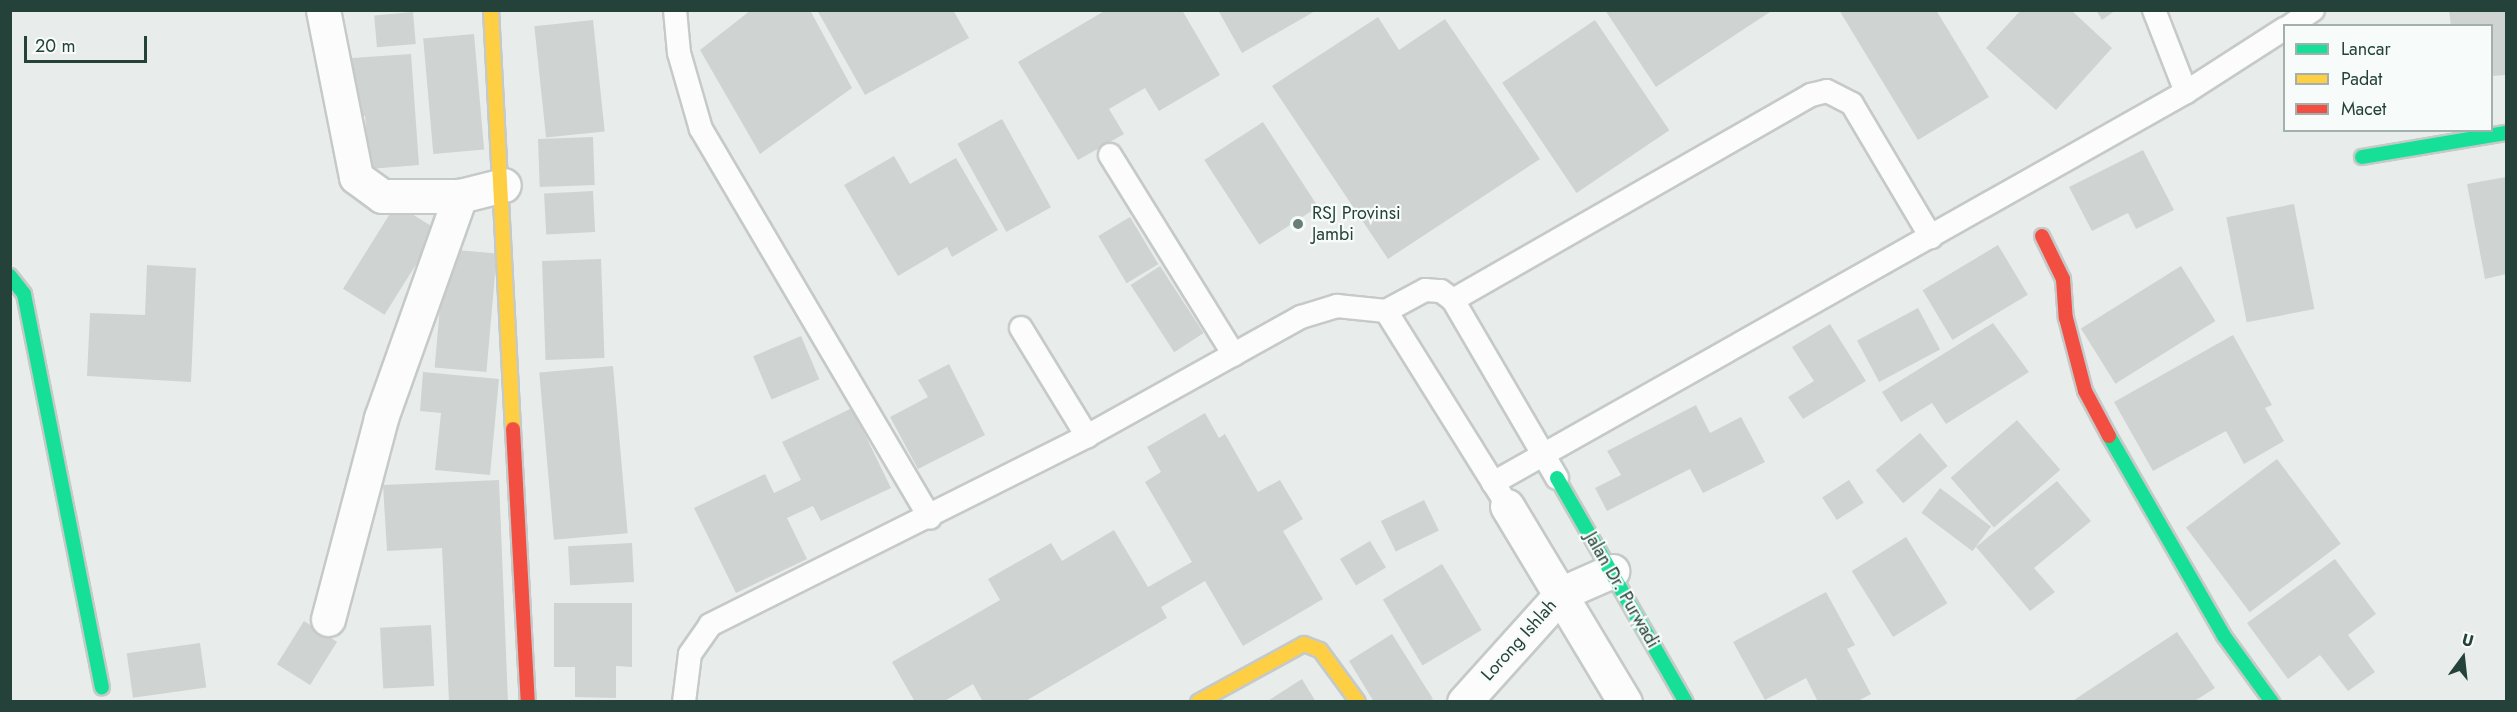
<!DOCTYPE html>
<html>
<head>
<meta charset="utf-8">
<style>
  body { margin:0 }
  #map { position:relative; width:2517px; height:712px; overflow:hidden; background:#e8edeb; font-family:Jost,sans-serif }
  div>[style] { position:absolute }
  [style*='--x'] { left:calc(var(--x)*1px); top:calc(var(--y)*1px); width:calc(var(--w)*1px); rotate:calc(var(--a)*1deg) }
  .building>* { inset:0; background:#cfd4d2; transform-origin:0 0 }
  .roads { filter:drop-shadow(2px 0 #c5cac8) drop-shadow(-2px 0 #c5cac8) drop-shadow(0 2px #c5cac8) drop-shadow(0 -2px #c5cac8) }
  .lane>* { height:22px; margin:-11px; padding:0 11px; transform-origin:11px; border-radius:11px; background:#fcfcfc }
  .street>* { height:33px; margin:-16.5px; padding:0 16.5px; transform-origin:16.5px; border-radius:16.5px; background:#fcfcfc }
  .fast>* { height:14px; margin:-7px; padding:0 7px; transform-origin:7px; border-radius:7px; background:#16e098 }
  .slow>* { height:14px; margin:-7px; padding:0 7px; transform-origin:7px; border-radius:7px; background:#ffcf43 }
  .jam>* { height:14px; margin:-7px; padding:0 7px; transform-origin:7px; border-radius:7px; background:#f24e42 }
  .dots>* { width:16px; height:16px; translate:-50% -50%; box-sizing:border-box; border:3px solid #f7fbf9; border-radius:50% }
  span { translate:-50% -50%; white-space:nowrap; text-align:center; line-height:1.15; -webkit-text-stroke:4.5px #f7fbf9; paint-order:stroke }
  .poi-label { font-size:18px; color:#24423a }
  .left { translate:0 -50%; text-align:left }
  .street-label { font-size:18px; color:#24423a }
  .frame { position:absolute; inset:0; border:12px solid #24423a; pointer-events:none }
  .legend { position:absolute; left:2283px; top:24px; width:210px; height:108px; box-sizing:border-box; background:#f7fbf9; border:2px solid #a3b1ad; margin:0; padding:8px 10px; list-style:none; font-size:18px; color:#24423a }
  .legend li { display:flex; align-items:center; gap:12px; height:30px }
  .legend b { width:30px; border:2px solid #a3b1ad }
  .north { position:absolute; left:2433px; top:628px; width:60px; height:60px; -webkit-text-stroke:4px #f7fbf9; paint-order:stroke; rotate:15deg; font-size:16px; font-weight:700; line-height:24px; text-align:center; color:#24423a }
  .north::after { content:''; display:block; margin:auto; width:21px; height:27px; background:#24423a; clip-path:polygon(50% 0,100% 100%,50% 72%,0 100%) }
  .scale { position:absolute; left:24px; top:36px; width:123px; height:27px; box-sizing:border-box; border:3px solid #24423a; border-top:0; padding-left:8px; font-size:18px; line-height:21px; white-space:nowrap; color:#24423a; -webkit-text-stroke:4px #f7fbf9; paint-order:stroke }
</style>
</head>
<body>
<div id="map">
  <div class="building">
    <i style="clip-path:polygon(751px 10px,810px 10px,852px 88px,760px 154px,700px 50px)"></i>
    <i style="clip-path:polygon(817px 10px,953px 10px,969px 38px,865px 95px)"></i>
    <i style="clip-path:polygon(1106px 10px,1182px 10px,1220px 75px,1159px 111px,1145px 88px,1109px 109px,1124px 134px,1078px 160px,1018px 62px)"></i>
    <i style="clip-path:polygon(1218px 10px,1317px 10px,1242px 53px)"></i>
    <i style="clip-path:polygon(1605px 10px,1773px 10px,1656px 87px)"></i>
    <i style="clip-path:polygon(1839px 10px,1936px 10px,1989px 97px,1918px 140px)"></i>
    <i style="clip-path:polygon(2021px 10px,2071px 10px,2112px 48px,2056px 110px,1986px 48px)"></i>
    <i style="clip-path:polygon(2096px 10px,2116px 10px,2102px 20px)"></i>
    <i style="clip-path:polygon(2449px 10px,2506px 10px,2506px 75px,2492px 76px,2492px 26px,2451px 26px)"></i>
    <i style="left:413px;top:12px;width:32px;height:39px;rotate:85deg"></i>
    <i style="clip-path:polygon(1378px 17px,1399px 50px,1445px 19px,1540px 159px,1388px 259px,1272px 86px)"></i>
    <i style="left:593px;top:20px;width:112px;height:59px;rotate:84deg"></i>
    <i style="left:1595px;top:20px;width:133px;height:112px;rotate:56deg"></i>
    <i style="left:474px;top:34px;width:116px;height:51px;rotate:85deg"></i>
    <i style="clip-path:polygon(411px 54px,419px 165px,369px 169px,365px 116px,356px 116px,352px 58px)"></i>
    <i style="left:1002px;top:119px;width:101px;height:51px;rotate:61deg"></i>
    <i style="left:1263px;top:122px;width:101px;height:70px;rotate:57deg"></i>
    <i style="left:593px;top:137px;width:48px;height:55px;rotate:88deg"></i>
    <i style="clip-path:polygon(2143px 150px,2174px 210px,2136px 229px,2128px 213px,2092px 231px,2069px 187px)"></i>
    <i style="clip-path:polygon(894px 156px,910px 184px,956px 158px,998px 230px,952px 257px,947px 247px,898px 276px,844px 185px)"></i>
    <i style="clip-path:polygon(2506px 177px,2506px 274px,2485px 279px,2467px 184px)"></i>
    <i style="left:593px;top:191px;width:41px;height:49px;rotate:87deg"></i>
    <i style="left:396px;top:204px;width:49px;height:100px;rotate:32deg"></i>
    <i style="left:2294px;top:204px;width:107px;height:69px;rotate:79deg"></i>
    <i style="left:1130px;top:217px;width:55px;height:37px;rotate:59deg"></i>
    <i style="left:1998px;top:245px;width:58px;height:88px;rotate:59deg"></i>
    <i style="left:445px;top:249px;width:52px;height:119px;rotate:5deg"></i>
    <i style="left:601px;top:259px;width:99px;height:59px;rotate:88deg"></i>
    <i style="clip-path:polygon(147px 265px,196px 268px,191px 382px,87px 376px,90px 313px,145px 315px)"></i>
    <i style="left:1160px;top:266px;width:80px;height:35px;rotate:57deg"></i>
    <i style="left:2181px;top:266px;width:65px;height:118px;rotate:58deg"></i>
    <i style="left:1918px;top:308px;width:47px;height:69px;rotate:62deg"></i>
    <i style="clip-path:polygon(1993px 323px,2029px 372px,1946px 424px,1932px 403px,1901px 422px,1882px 392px)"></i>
    <i style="clip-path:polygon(1830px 324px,1866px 381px,1803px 419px,1788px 397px,1814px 381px,1792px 347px)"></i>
    <i style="clip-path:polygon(2233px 335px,2272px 405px,2265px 408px,2284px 441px,2244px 464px,2226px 431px,2153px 471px,2114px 402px)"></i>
    <i style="left:801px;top:336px;width:47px;height:52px;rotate:67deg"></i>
    <i style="clip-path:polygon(949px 364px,985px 435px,918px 469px,890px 417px,928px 397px,918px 380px)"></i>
    <i style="left:613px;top:366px;width:168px;height:74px;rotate:85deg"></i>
    <i style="clip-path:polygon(423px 372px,499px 379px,490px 475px,435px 470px,441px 413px,420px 411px)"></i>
    <i style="clip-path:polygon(1696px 405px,1710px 433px,1741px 417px,1765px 462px,1703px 493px,1690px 469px,1607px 511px,1595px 488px,1621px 475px,1607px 451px)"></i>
    <i style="clip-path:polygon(852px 408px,891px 488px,821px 521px,813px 506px,787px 518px,807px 559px,736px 593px,694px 508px,765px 474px,774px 493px,801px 480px,782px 442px)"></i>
    <i style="clip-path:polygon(1205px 413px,1219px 438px,1225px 434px,1258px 492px,1280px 480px,1303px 519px,1283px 531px,1323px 599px,1243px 646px,1205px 581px,1161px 607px,1167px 618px,1024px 702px,983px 702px,973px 684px,943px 702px,915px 702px,892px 662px,1000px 600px,988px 579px,1051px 543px,1062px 561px,1114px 530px,1148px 587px,1192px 562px,1145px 482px,1161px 472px,1147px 447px)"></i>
    <i style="left:2017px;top:420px;width:66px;height:88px;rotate:49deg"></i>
    <i style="left:1920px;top:433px;width:43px;height:58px;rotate:50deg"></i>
    <i style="left:2277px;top:459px;width:106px;height:114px;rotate:53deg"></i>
    <i style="clip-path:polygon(499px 480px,508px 702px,449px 702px,442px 548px,387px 551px,383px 485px)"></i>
    <i style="left:1849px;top:480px;width:27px;height:32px;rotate:57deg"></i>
    <i style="clip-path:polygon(2057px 481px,2091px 521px,2034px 568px,2055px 592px,2030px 611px,1976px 547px)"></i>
    <i style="left:1940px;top:488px;width:64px;height:31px;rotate:37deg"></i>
    <i style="left:1424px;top:500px;width:34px;height:48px;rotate:64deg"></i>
    <i style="left:1906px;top:537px;width:78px;height:64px;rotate:58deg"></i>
    <i style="left:1370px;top:541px;width:31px;height:35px;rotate:59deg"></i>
    <i style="left:632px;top:543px;width:39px;height:64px;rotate:87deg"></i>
    <i style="clip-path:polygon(2335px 559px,2376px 614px,2348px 635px,2375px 672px,2348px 691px,2320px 655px,2288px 679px,2247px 623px)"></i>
    <i style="left:1442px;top:564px;width:77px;height:69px;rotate:59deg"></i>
    <i style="clip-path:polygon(1826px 592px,1855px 645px,1847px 649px,1871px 694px,1856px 702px,1818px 702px,1806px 678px,1765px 700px,1733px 642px)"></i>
    <i style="clip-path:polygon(554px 603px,632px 603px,632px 667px,616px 666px,616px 698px,575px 697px,575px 667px,554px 667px)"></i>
    <i style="left:304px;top:621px;width:39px;height:51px;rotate:32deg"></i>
    <i style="left:431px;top:625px;width:61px;height:51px;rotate:87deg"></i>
    <i style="clip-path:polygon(2177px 632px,2215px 688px,2193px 702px,2071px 702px)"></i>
    <i style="clip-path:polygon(1392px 634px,1433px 699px,1428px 702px,1374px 702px,1349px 661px)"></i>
    <i style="left:200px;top:643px;width:45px;height:74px;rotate:82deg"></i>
    <i style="clip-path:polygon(1302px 679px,1316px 702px,1266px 702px)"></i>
  </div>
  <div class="roads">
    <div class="lane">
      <i style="--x:675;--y:10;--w:43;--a:84.7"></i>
      <i style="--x:679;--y:53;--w:79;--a:73.9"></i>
      <i style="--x:701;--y:129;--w:451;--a:59.5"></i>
      <i style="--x:2154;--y:10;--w:88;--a:68.7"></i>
      <i style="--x:2290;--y:26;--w:28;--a:-35"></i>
      <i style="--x:1110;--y:155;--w:235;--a:58.2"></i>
      <i style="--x:1453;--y:300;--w:413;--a:-29.8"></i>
      <i style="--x:1811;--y:95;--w:16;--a:-14"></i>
      <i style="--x:1827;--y:91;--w:28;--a:27"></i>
      <i style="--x:1852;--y:104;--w:155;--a:59.3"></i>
      <i style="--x:1386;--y:311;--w:217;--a:58"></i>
      <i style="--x:1021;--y:328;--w:127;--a:58.6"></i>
      <i style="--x:1493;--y:483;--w:796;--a:-29.43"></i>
      <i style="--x:2186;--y:92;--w:117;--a:-32.7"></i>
      <i style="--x:684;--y:702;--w:48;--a:-82.9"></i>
      <i style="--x:690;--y:654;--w:35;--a:-55"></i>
      <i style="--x:710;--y:625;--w:422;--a:-26.6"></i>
      <i style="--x:1087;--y:436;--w:245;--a:-29.1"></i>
      <i style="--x:1301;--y:317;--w:38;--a:-17"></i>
      <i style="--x:1337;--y:306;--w:49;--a:5.8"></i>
      <i style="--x:1386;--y:311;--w:44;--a:-28.3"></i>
      <i style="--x:1425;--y:290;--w:16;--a:4"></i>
      <i style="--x:1441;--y:291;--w:15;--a:37"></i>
      <i style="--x:1453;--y:300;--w:206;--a:59.7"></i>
    </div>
    <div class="street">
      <i style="--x:323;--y:10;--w:170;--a:78.8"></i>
      <i style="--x:356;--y:177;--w:32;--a:36"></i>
      <i style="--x:382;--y:196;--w:78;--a:0"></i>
      <i style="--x:460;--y:196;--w:45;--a:-14"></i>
      <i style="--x:1507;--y:506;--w:229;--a:59"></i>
      <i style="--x:328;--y:619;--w:208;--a:-75.2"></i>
      <i style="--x:381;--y:418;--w:236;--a:-70.4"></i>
      <i style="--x:1464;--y:702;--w:147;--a:-48"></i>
      <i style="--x:1562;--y:593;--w:55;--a:-23.7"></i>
    </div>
    <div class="fast">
      <i style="--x:2362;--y:157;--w:146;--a:-9.5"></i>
      <i style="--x:10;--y:276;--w:23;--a:52"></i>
      <i style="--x:24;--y:294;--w:401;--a:78.8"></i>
      <i style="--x:2109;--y:436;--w:231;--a:60.1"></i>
      <i style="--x:2224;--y:636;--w:82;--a:54"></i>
      <i style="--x:1557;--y:478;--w:258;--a:60.1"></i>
    </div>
    <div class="slow">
      <i style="--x:491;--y:10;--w:420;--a:87"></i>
      <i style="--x:1198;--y:702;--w:121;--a:-28.7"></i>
      <i style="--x:1304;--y:644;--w:17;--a:21"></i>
      <i style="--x:1320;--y:650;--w:64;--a:53.8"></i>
    </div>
    <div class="jam">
      <i style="--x:2042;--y:236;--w:48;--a:64"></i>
      <i style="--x:2063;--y:279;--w:39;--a:86"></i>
      <i style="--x:2066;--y:318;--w:75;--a:75.4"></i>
      <i style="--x:2085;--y:391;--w:51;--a:61.9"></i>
      <i style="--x:513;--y:429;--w:273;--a:86.9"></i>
    </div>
  </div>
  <div class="dots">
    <i style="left:1298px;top:224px;background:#697e78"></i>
  </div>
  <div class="poi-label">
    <span class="left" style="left:1312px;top:224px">RSJ Provinsi<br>Jambi</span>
  </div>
  <div class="street-label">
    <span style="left:1622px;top:590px;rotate:60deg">Jalan Dr. Purwadi</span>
    <span style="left:1519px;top:640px;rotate:-48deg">Lorong Ishlah</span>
  </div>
  <div class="frame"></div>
  <ul class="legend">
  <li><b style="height:8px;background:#16e098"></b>Lancar</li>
  <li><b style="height:8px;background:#ffcf43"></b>Padat</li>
  <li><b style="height:8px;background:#f24e42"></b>Macet</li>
  </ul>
  <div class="north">U</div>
  <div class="scale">20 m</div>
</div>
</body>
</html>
